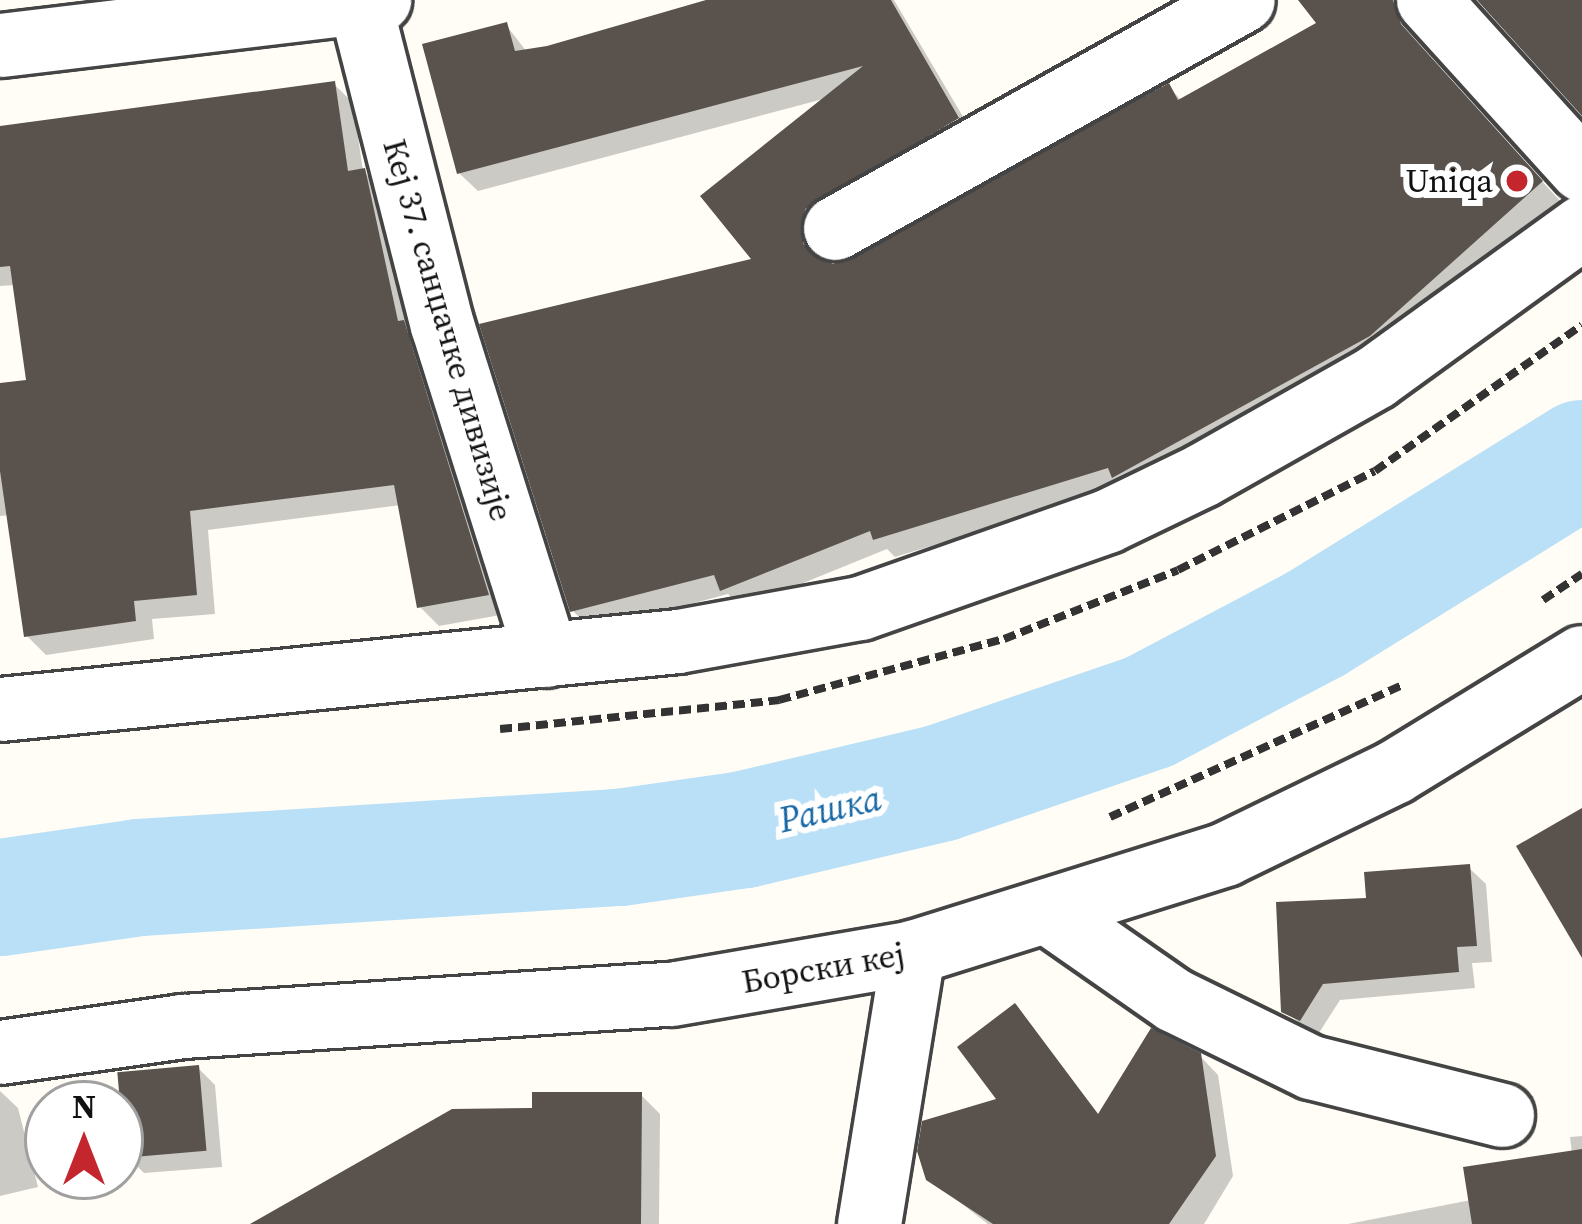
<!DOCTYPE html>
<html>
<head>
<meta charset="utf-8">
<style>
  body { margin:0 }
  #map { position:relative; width:1582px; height:1224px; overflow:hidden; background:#fffdf5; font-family:"Source Serif 4",serif }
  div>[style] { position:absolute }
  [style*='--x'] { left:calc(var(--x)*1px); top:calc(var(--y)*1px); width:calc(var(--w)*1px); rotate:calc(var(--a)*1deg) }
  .shadow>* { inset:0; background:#0003 }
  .river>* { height:117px; margin:-58.5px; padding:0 58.5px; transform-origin:58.5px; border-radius:58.5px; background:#b9e0f7 }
  .building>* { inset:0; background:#5a524d; transform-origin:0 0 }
  .path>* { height:8px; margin-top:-4px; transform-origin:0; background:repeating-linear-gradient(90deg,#333 0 12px,transparent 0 18px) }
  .roads { filter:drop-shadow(3px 0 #444) drop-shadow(-3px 0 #444) drop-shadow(0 3px #444) drop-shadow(0 -3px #444) }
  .minor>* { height:63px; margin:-31.5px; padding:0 31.5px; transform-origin:31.5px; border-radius:31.5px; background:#fff }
  .dots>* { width:33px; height:33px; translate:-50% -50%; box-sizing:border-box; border:6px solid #fff; border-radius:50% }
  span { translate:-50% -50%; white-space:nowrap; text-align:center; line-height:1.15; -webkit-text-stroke:12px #fff; paint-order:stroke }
  .poi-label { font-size:33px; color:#111 }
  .right { translate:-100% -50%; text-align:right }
  .street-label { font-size:33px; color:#111 }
  .water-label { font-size:36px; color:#1768a6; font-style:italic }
  .north { position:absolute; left:24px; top:1080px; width:120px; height:120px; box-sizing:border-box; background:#fff; border:3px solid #a0a0a0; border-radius:50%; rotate:0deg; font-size:33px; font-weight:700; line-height:48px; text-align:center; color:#111 }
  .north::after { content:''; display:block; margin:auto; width:42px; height:54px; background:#c4262e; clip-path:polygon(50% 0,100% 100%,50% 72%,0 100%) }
</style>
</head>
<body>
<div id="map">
  <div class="shadow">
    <i style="clip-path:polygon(716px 0,894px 0,975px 137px,822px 227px,821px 262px,853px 262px,1168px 86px,1182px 101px,1444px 74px,1560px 201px,1389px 354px,1125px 487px,895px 557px,887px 549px,742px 608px,728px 594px,592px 630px,573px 611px,757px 261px,827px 98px,478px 191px,459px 173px,506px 25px,527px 52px)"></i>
    <i style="clip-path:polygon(334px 84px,353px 103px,363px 171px,383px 191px,506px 614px,439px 626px,420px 607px,401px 505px,208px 530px,215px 614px,152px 619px,154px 639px,46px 655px,27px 636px,10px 515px,0 516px,0 386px,29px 383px,15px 285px,0 286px,0 129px)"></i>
    <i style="clip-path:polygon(1468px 867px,1486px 884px,1492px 962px,1472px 963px,1475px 988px,1340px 1000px,1317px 1036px,1284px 1011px)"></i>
    <i style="clip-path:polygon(1014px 1007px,1100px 1116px,1200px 1056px,1218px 1075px,1233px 1176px,1204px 1224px,988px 1224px,928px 1178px,1001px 1100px)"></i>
    <i style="clip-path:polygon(198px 1068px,215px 1085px,222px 1167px,144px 1173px,127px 1156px)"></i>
    <i style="clip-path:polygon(0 1091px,18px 1108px,38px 1187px,0 1196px)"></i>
    <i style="clip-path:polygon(641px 1095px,660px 1114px,659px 1224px,256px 1224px,535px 1111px)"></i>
    <i style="clip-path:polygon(1582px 1136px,1582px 1224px,1348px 1224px,1471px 1200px,1572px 1154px,1570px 1137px)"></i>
  </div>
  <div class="river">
    <i style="--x:0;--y:897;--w:140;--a:-8.2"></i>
    <i style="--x:139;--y:877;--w:481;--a:-3.6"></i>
    <i style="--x:619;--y:847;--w:126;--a:-8.2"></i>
    <i style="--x:744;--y:829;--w:200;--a:-13.3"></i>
    <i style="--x:939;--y:783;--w:222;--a:-18.9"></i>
    <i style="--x:1149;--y:711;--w:187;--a:-27.8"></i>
    <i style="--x:1314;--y:624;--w:315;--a:-31.8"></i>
  </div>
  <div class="building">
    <i style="clip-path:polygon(706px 0,891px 0,959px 118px,805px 209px,803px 244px,833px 264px,1169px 83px,1178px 100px,1316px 23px,1298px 0,1393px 0,1401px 24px,1543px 181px,1370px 336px,1112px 478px,1108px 468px,873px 540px,870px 531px,720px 591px,714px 575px,570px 612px,479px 324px,751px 259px,700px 196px,863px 66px,457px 174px,422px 44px,507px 22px,515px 51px,547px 46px)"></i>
    <i style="clip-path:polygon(1477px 0,1582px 0,1582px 116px)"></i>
    <i style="clip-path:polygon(335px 81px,348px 171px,365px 168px,398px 321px,404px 320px,489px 595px,417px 608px,394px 485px,190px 511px,197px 595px,134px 601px,136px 621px,24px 637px,0 471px,0 383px,26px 380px,10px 266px,0 267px,0 126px)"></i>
    <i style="clip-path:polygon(1582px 808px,1582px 958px,1516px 846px)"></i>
    <i style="clip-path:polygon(1470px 864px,1477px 946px,1457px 947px,1459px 972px,1323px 984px,1300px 1021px,1281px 1012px,1276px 902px,1366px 898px,1364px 872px)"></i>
    <i style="clip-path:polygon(1015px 1003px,1098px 1114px,1151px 1028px,1201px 1053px,1216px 1156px,1169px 1224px,993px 1224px,926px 1180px,917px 1151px,922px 1121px,996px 1099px,957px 1047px)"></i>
    <i style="left:199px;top:1065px;width:86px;height:82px;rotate:85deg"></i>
    <i style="clip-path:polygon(532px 1092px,642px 1092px,641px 1224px,250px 1224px,452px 1109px,532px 1108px)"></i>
    <i style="clip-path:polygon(1582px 1149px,1582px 1224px,1472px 1224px,1463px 1167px)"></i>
  </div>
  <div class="path">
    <i style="--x:1543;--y:600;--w:47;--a:-33.7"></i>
    <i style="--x:500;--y:729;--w:281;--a:-5.9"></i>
    <i style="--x:779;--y:700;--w:233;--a:-15.2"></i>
    <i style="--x:1004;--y:639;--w:187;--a:-21.6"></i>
    <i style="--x:1178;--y:570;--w:220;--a:-26.7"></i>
    <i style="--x:1375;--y:471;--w:253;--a:-35.2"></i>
    <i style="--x:1110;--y:817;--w:320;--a:-24.3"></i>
  </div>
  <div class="roads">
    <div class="minor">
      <i style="--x:359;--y:0;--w:335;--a:75.7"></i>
      <i style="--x:442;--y:325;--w:346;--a:72.5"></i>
      <i style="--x:1428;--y:0;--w:229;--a:47.8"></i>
      <i style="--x:0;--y:45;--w:382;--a:-6.8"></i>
      <i style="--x:835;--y:228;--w:467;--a:-29.2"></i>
      <i style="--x:0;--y:709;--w:681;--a:-5.73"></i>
      <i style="--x:678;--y:641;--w:185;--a:-10.3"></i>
      <i style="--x:860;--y:608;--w:262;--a:-19.4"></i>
      <i style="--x:1107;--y:521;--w:106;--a:-25.8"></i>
      <i style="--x:1202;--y:475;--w:199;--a:-29.5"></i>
      <i style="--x:1375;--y:377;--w:256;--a:-35.9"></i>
      <i style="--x:1052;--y:915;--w:149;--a:34.9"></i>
      <i style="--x:1174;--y:1000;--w:153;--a:26.1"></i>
      <i style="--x:1311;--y:1067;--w:197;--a:14.1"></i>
      <i style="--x:0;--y:1052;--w:185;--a:-8.1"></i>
      <i style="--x:183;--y:1026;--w:489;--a:-3.8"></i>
      <i style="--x:671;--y:994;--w:246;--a:-9.8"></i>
      <i style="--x:913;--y:952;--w:327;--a:-17.4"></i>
      <i style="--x:1225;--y:854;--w:188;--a:-25.9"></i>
      <i style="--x:1394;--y:772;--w:220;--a:-31.5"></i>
      <i style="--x:869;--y:1224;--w:276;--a:-80.8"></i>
    </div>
  </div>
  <div class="dots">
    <i style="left:1517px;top:181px;background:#c4262e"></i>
  </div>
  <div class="poi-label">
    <span class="right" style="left:1493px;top:181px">Uniqa</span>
  </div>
  <div class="street-label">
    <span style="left:448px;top:330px;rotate:74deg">Кеј 37. санџачке дивизије</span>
    <span style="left:823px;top:968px;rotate:-10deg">Борски кеј</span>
  </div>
  <div class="water-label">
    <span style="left:830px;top:809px;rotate:-13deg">Рашка</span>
  </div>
  <div class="north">N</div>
</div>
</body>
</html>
